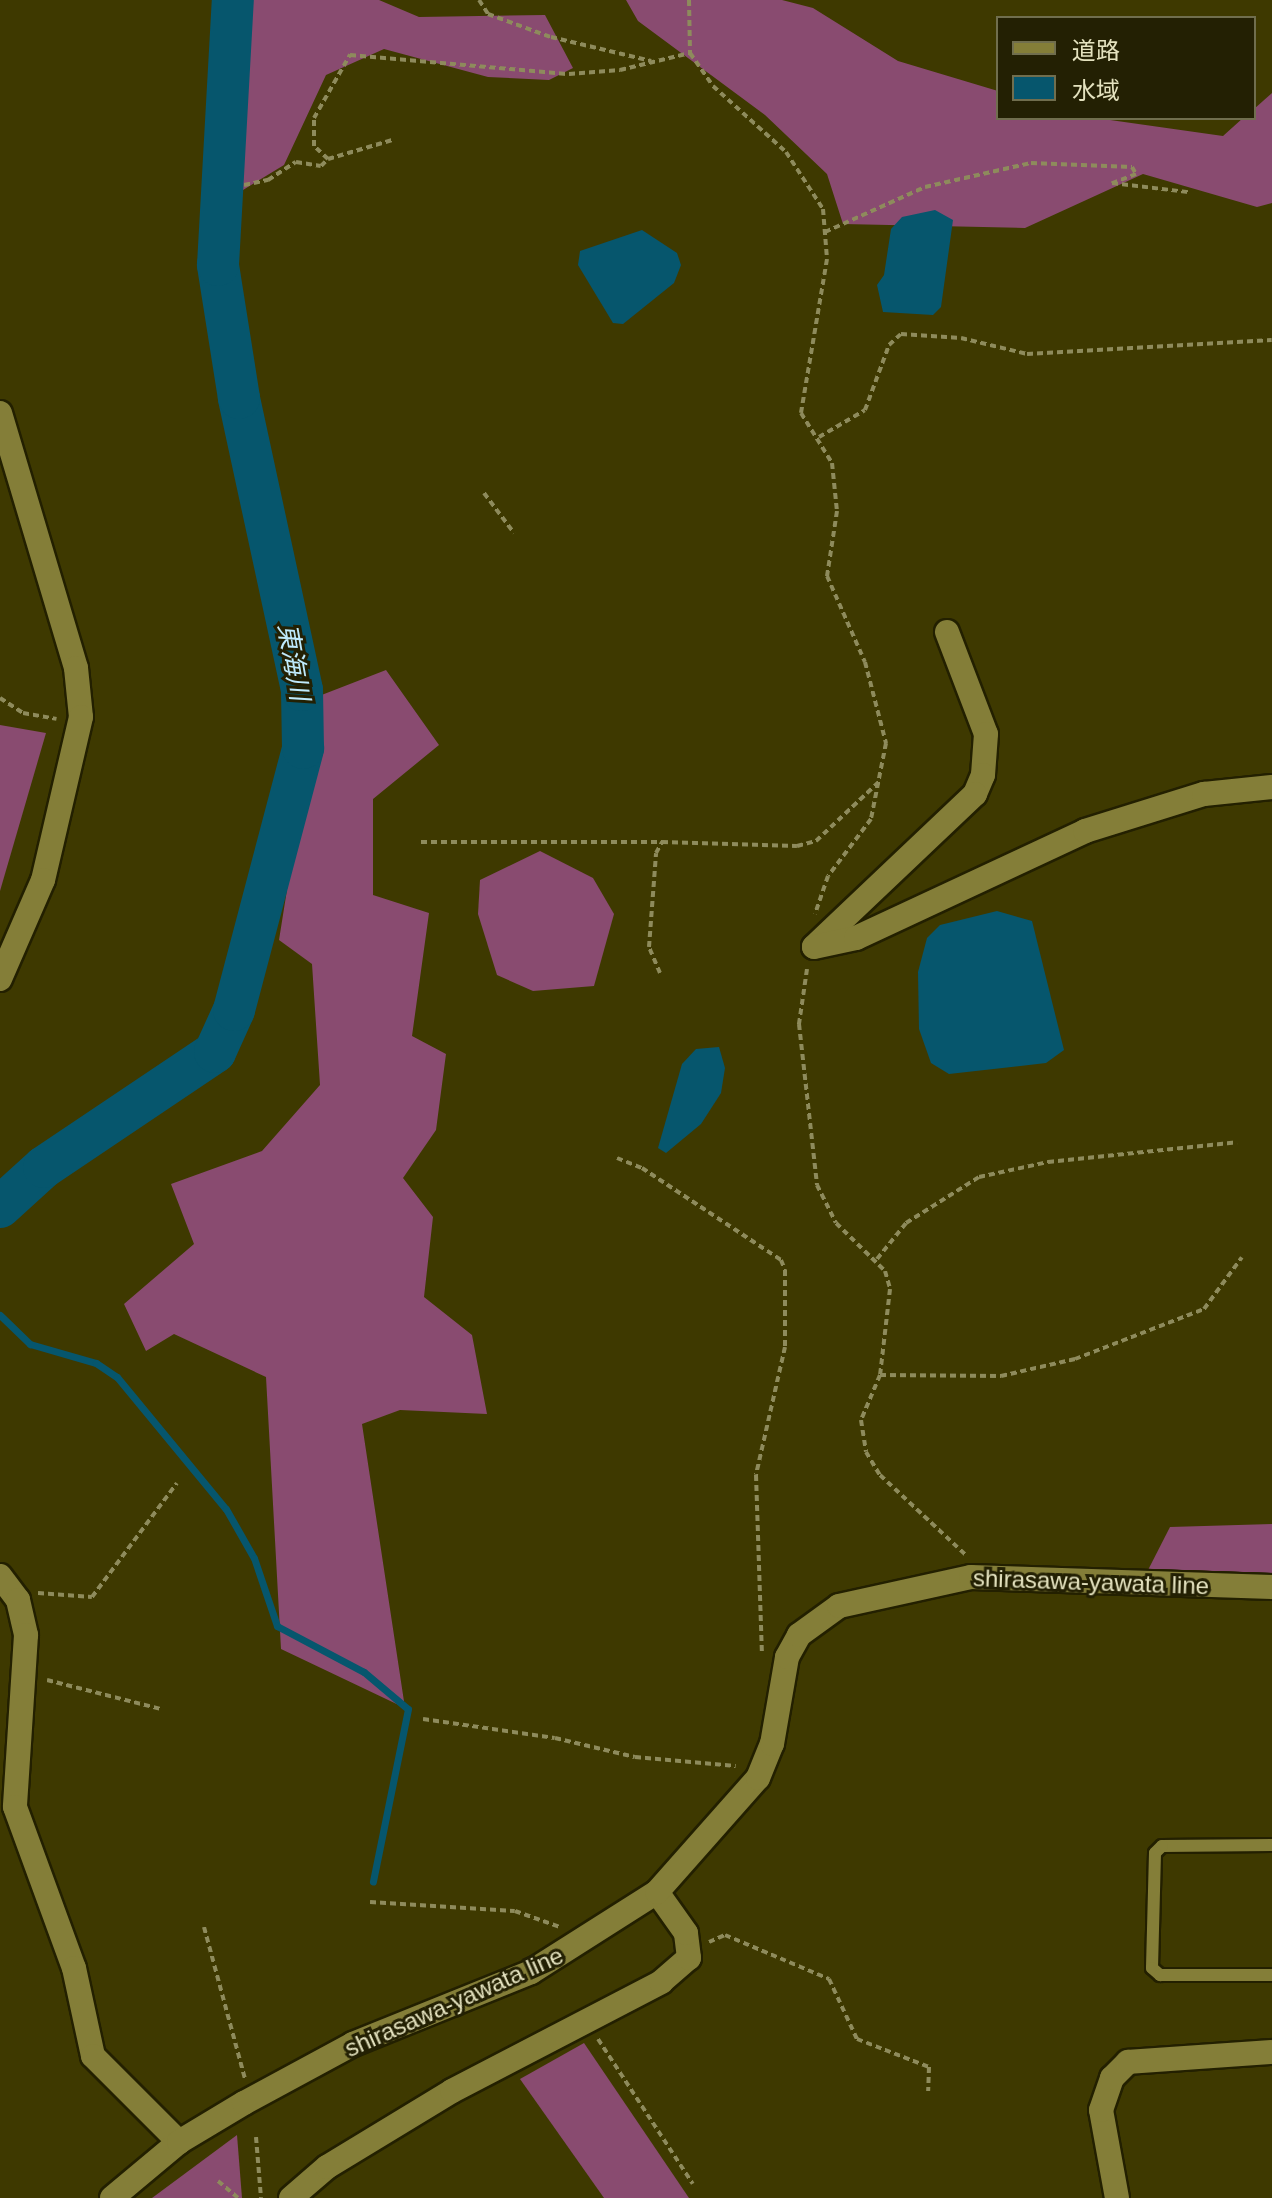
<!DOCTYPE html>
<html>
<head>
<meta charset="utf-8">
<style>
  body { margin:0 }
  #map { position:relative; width:1272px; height:2198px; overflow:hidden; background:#3e3900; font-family:Arial,"Noto Sans JP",sans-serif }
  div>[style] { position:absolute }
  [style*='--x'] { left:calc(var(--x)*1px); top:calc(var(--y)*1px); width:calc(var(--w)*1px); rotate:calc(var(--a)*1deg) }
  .forest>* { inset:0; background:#894b70 }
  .water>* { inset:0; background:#06566d }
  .stream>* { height:7px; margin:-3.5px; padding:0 3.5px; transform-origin:3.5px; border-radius:3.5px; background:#06566d }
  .river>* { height:42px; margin:-21px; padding:0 21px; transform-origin:21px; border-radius:21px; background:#06566d }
  .path>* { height:4px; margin-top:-2px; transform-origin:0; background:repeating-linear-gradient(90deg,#8e8b5c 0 6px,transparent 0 10px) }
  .roads { filter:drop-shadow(2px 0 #232000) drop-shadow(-2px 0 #232000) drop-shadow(0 2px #232000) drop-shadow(0 -2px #232000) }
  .lane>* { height:12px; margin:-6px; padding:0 6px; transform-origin:6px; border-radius:6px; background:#847e38 }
  .street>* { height:24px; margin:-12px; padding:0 12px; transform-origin:12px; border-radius:12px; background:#847e38 }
  .secondary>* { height:24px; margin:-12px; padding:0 12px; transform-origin:12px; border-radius:12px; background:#847e38 }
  span { translate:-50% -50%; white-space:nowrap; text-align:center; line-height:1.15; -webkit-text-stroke:6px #232003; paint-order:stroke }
  .street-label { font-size:24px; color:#e4e2bf }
  .water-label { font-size:26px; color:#bfeafc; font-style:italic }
  .legend { position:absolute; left:996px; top:16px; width:260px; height:104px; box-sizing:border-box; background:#232003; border:2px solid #706e4e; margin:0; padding:10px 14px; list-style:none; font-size:24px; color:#e4e2bf }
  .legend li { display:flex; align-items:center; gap:16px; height:40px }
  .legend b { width:40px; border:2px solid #706e4e }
</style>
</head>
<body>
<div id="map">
  <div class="forest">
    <i style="clip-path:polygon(246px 0,379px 0,419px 17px,545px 15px,573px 68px,549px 80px,488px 77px,384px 49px,326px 75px,284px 165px,230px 198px,243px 92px)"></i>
    <i style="clip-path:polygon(626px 0,782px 0,813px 8px,898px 61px,998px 91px,998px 118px,1096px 118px,1223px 136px,1243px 118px,1254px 118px,1254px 109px,1272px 93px,1272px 203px,1257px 207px,1143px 174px,1025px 228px,843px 224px,827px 174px,765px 115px,638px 21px)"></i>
    <i style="clip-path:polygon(386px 670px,439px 745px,373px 799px,373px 895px,429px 913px,412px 1036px,446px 1054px,436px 1130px,403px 1178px,433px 1217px,424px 1297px,472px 1335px,487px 1414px,400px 1410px,362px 1424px,405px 1708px,281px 1649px,266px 1377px,174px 1334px,146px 1351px,124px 1304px,194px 1244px,171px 1184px,262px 1151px,320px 1085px,312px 964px,279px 940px,300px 808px,319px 696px)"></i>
    <i style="clip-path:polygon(0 725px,46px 733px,0 891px)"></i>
    <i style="clip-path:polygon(540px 851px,593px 878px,614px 914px,594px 986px,533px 991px,497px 975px,478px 914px,480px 880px)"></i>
    <i style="clip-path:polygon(1272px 1524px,1272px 1577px,1146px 1574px,1170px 1527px)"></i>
    <i style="clip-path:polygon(584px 2043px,689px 2198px,604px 2198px,520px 2079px)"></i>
    <i style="clip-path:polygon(237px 2135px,242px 2198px,152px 2198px)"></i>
  </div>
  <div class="water">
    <i style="clip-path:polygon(935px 210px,953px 220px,941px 307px,933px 315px,883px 312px,877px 285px,884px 275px,891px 229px,902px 217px)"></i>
    <i style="clip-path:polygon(642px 230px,677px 253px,681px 265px,674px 283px,623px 324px,613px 323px,578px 265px,580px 251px)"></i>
    <i style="clip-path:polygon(997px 911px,1032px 921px,1064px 1050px,1046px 1063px,949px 1074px,931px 1063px,919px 1029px,918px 972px,927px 938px,940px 925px)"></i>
    <i style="clip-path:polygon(719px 1047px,725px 1068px,721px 1093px,701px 1124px,666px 1153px,658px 1148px,682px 1064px,696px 1049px)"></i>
  </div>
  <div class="stream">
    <i style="--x:0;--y:1315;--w:42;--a:44"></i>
    <i style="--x:30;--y:1344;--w:69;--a:16.1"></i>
    <i style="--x:96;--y:1363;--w:25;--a:34"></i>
    <i style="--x:117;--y:1377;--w:171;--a:50.5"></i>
    <i style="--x:226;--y:1509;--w:56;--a:60.3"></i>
    <i style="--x:254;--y:1558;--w:72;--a:71.3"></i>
    <i style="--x:277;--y:1626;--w:98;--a:27.9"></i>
    <i style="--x:364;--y:1672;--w:57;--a:40.1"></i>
    <i style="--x:408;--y:1709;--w:176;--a:101.5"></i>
  </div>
  <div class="river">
    <i style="--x:0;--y:1207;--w:59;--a:-42.3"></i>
    <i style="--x:44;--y:1167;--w:206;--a:-33.9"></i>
    <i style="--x:215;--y:1052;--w:46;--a:-65.7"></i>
    <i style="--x:234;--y:1010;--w:271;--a:-75.2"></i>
    <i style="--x:303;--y:748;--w:58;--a:-91"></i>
    <i style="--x:302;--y:690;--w:299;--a:-102.2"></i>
    <i style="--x:239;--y:398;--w:135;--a:-99"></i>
    <i style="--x:218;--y:265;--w:265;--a:-86.8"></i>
  </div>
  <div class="path">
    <i style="--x:479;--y:0;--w:17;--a:57"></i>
    <i style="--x:488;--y:14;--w:67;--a:20.1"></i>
    <i style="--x:551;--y:37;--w:103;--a:13.5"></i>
    <i style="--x:689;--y:0;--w:53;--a:88.9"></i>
    <i style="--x:690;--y:53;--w:40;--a:55.1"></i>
    <i style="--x:713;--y:86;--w:98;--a:42.1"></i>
    <i style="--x:786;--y:152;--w:68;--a:57"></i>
    <i style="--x:823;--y:209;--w:50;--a:85.4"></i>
    <i style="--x:827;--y:259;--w:156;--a:99.6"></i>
    <i style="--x:801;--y:413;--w:59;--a:58.2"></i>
    <i style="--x:832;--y:463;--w:48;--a:84.1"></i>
    <i style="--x:837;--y:511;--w:66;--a:98.7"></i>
    <i style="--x:827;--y:576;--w:94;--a:66.2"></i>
    <i style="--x:865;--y:662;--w:84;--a:75.5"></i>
    <i style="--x:886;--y:743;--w:77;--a:101.2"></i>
    <i style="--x:871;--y:819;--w:71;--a:127"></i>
    <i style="--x:828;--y:876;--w:40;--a:108.9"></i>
    <i style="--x:328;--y:159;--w:67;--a:-16.5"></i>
    <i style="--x:244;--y:185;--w:25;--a:-12"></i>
    <i style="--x:268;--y:180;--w:33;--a:-33"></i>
    <i style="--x:296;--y:162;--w:25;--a:9"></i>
    <i style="--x:321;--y:166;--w:10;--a:-45"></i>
    <i style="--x:328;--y:159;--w:19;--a:-137"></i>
    <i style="--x:314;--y:146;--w:28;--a:-90"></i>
    <i style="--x:314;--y:118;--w:73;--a:-60.3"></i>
    <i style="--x:350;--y:55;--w:220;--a:5"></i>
    <i style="--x:569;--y:74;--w:51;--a:-4.5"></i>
    <i style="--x:620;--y:70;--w:72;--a:-13.7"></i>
    <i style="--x:825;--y:232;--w:110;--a:-24.2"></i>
    <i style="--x:925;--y:187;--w:109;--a:-12.8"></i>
    <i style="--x:1031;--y:163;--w:101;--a:2.3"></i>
    <i style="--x:1132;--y:167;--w:8;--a:60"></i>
    <i style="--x:1136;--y:174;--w:26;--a:159"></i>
    <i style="--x:1112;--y:183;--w:77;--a:6.8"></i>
    <i style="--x:819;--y:437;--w:53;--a:-30.4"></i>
    <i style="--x:865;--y:410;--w:69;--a:-69.7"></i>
    <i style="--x:889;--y:345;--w:16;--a:-43"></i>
    <i style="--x:901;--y:334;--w:60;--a:3.8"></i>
    <i style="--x:961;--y:338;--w:68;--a:13.6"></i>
    <i style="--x:1027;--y:354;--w:245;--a:-3.3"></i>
    <i style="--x:484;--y:493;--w:50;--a:53.1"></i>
    <i style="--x:0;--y:698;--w:27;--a:33"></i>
    <i style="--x:23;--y:713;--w:34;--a:10"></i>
    <i style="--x:421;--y:842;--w:241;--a:0"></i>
    <i style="--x:807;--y:969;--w:56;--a:98.3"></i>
    <i style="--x:799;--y:1024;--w:162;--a:83.6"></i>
    <i style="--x:817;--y:1185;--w:42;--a:63.4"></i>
    <i style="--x:836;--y:1223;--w:69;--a:44.4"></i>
    <i style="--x:885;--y:1271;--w:19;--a:74"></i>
    <i style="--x:890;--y:1289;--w:87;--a:96.6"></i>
    <i style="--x:880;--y:1375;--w:49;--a:112.9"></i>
    <i style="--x:861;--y:1420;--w:32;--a:81"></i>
    <i style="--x:866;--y:1452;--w:27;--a:59"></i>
    <i style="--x:880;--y:1475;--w:119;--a:43"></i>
    <i style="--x:660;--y:973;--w:28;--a:-113"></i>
    <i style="--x:649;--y:947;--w:94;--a:-85.7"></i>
    <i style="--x:656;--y:853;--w:13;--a:-61"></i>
    <i style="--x:662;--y:842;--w:135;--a:1.7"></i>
    <i style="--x:797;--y:846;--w:20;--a:-15"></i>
    <i style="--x:816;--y:841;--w:89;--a:-43.2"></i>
    <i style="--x:617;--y:1158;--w:27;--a:22"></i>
    <i style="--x:642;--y:1168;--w:167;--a:33.5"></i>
    <i style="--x:781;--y:1260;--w:11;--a:68"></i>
    <i style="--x:785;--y:1270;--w:77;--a:90"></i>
    <i style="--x:785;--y:1347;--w:131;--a:102.8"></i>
    <i style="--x:756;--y:1475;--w:180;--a:88.1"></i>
    <i style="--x:877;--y:1259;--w:46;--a:-51.1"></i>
    <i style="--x:906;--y:1223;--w:86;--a:-32.2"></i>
    <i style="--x:979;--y:1177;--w:71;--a:-12.3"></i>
    <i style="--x:1048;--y:1162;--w:190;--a:-6"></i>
    <i style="--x:880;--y:1375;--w:121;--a:0.5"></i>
    <i style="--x:1001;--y:1376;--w:76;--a:-12.9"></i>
    <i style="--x:1075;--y:1359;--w:138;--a:-21.2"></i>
    <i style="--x:1204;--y:1309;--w:64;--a:-53.8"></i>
    <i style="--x:38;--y:1593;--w:54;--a:4.2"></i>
    <i style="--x:92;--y:1597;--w:142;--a:-53.3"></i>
    <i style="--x:47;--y:1680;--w:118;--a:14.3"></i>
    <i style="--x:423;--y:1719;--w:133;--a:8.2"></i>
    <i style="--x:555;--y:1738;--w:82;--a:13.4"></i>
    <i style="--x:635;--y:1757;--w:101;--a:5.1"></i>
    <i style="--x:370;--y:1902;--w:145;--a:3.6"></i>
    <i style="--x:515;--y:1911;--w:48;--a:19.6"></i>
    <i style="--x:204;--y:1927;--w:157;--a:74.9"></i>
    <i style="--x:709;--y:1942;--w:17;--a:-24"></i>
    <i style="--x:725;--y:1935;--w:113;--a:22.9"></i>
    <i style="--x:829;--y:1979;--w:66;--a:65"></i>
    <i style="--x:857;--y:2039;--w:77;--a:21.3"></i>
    <i style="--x:929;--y:2067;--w:24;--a:92"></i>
    <i style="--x:598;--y:2039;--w:173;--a:56.8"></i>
    <i style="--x:256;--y:2137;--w:61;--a:85.3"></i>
    <i style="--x:218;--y:2181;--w:26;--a:40"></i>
  </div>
  <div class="roads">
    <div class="lane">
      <i style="--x:1272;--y:1845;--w:110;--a:179.5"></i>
      <i style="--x:1162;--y:1846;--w:10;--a:135"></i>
      <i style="--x:1155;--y:1853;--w:115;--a:91.5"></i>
      <i style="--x:1152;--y:1968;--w:11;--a:41"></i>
      <i style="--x:1160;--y:1975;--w:112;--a:0"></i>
    </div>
    <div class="street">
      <i style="--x:0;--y:413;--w:266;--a:73.4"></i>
      <i style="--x:76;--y:668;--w:49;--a:84.2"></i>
      <i style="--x:81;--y:717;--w:167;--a:103.1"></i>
      <i style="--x:43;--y:880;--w:108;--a:113.5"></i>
      <i style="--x:947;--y:632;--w:109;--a:69.1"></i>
      <i style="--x:986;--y:734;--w:41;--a:94.2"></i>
      <i style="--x:983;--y:775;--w:21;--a:113"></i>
      <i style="--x:975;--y:794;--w:222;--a:136.5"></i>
      <i style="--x:814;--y:947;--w:43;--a:-12.1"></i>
      <i style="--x:856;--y:938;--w:253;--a:-25"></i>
      <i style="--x:1085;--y:831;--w:125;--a:-17.3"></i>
      <i style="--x:1204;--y:794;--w:68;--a:-5.9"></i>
      <i style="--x:0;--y:1576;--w:30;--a:53"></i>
      <i style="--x:18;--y:1600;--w:36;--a:77"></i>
      <i style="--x:26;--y:1635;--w:172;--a:93.7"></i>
      <i style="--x:15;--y:1807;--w:171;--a:69.9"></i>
      <i style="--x:74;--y:1968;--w:90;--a:77.8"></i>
      <i style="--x:93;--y:2056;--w:122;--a:45"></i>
      <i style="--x:291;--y:2198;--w:48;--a:-40.7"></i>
      <i style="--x:327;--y:2167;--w:146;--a:-31.3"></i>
      <i style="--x:452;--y:2091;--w:236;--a:-27.5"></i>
      <i style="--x:661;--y:1982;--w:37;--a:-41"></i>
      <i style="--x:689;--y:1958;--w:25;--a:-97"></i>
      <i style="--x:686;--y:1933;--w:50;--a:-125.3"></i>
      <i style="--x:1117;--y:2198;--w:89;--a:-100.3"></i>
      <i style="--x:1101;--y:2110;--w:34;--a:-71"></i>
      <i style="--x:1112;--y:2078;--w:23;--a:-45"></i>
      <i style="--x:1128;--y:2062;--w:144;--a:-4"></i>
    </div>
    <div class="secondary">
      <i style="--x:112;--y:2198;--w:87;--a:-39.9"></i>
      <i style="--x:179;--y:2142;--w:76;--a:-31"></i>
      <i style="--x:244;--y:2103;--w:124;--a:-28.4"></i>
      <i style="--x:353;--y:2044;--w:192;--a:-22"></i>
      <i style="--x:531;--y:1972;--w:149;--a:-32.4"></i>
      <i style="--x:657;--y:1892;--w:152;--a:-48.5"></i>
      <i style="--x:758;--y:1778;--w:37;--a:-68"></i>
      <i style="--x:772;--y:1744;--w:88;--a:-80.2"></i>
      <i style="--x:787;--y:1657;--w:25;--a:-61"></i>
      <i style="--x:799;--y:1635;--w:49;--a:-35.9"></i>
      <i style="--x:839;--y:1606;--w:135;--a:-12.4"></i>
      <i style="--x:971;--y:1577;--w:301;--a:1.9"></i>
    </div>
  </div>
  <div class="street-label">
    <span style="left:1091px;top:1582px;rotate:2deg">shirasawa-yawata line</span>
    <span style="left:454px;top:2002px;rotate:-24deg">shirasawa-yawata line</span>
  </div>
  <div class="water-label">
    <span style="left:293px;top:662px;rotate:80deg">東海川</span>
  </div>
  <ul class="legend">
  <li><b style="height:10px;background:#847e38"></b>道路</li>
  <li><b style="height:22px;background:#06566d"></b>水域</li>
  </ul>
</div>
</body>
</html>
